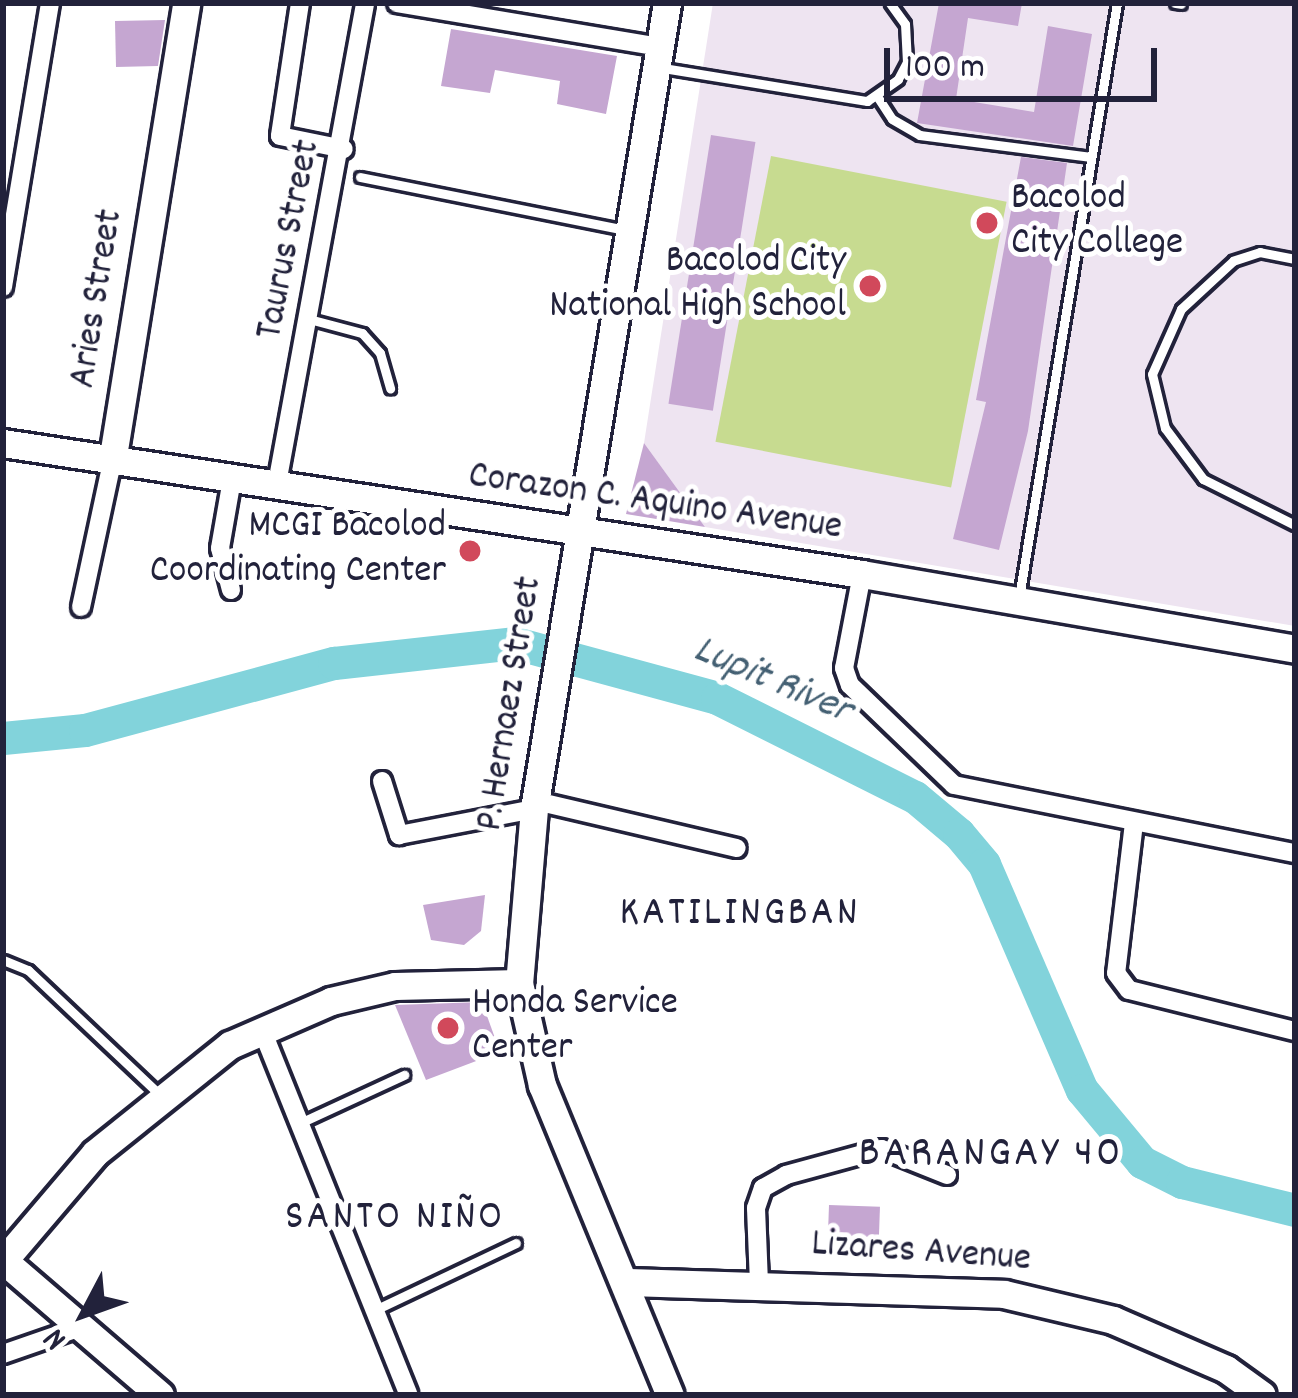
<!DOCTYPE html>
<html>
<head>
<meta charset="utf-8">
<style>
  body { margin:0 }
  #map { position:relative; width:1298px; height:1398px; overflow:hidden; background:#fff; font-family:Dekko,sans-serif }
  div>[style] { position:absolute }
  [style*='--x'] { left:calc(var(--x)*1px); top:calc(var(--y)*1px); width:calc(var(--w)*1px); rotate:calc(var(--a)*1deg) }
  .built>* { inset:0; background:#eee4f1 }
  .green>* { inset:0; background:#c7db90; transform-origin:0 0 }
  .river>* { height:33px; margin:-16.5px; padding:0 16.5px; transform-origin:16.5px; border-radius:16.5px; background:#82d3db }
  .building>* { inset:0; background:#c5a6d1; transform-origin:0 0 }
  .roads { filter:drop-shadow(3px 0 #22223b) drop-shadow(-3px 0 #22223b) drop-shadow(0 3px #22223b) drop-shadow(0 -3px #22223b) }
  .lane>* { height:9px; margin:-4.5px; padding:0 4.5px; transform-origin:4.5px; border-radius:4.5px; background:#fff }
  .street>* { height:18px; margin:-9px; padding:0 9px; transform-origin:9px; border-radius:9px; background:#fff }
  .secondary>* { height:27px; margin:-13.5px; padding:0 13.5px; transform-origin:13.5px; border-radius:13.5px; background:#fff }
  .dots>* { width:33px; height:33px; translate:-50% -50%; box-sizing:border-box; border:6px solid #fff; border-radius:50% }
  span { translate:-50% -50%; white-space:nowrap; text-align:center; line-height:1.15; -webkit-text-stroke:10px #fff; paint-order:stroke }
  .poi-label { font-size:39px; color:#22223b }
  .left { translate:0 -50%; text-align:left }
  .right { translate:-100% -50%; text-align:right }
  .street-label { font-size:39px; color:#22223b }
  .water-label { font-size:42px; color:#446073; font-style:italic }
  .neighbourhood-label { font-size:42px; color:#22223b; letter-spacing:3px }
  .quarter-label { font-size:45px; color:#22223b; letter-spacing:3px }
  .frame { position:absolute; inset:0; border:6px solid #22223b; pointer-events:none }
  .north { position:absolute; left:24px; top:1254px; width:120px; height:120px; -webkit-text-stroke:9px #fff; paint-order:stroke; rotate:229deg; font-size:33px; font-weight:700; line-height:48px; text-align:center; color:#22223b }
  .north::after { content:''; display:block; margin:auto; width:42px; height:54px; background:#22223b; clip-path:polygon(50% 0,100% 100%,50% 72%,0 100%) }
  .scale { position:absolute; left:884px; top:48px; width:273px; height:54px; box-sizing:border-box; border:6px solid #22223b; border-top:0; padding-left:15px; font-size:36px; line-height:42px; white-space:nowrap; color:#22223b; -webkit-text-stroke:9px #fff; paint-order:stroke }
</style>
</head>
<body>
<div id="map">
  <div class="built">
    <i style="clip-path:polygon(713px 3px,1295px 3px,1295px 626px,705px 527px,644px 443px)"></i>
  </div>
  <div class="green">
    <i style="left:771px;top:156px;width:240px;height:291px;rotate:11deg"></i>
  </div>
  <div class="river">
    <i style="--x:3;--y:738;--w:82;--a:-5.6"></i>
    <i style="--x:85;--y:730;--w:258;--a:-15.1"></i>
    <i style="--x:334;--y:663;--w:182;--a:-6.3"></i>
    <i style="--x:515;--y:643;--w:209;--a:15.2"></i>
    <i style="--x:717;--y:698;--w:221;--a:26.6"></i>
    <i style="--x:915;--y:797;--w:57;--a:40.1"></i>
    <i style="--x:959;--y:834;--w:39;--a:50"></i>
    <i style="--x:984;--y:864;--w:246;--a:66.6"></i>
    <i style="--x:1082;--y:1090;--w:94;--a:50.2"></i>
    <i style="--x:1142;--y:1162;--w:45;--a:26.6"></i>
    <i style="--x:1182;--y:1182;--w:116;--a:13.9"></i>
  </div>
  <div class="building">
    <i style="clip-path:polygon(939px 3px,1022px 3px,1018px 26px,968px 18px,956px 99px,1034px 112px,1048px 26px,1092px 34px,1073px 146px,917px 123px)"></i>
    <i style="clip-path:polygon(165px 20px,158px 66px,116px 67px,115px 21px)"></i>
    <i style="clip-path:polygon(451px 29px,617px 56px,606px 114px,557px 104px,560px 81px,495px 70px,490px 93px,441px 86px)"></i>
    <i style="left:711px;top:135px;width:45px;height:272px;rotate:9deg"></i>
    <i style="clip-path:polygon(1021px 157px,1067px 163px,1028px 431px,999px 550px,953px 539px,986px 402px,976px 400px)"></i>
    <i style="clip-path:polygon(644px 443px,705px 527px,626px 514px)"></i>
    <i style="clip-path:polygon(485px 895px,481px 931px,464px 945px,431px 940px,423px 905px)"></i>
    <i style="clip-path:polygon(482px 1002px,500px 1052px,426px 1080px,395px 1005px)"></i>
    <i style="left:829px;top:1205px;width:51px;height:31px;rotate:2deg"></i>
  </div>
  <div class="roads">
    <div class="lane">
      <i style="--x:1175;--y:3;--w:6;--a:9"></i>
      <i style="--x:663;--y:68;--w:207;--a:9.2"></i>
      <i style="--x:867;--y:101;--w:38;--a:-35"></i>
      <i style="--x:898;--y:79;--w:19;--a:-62"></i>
      <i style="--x:907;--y:62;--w:38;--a:-93"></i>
      <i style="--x:905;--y:24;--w:26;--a:-126"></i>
      <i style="--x:877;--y:96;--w:27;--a:57"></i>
      <i style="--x:892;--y:119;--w:32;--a:30"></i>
      <i style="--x:920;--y:135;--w:172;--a:7.3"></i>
      <i style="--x:360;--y:177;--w:270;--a:11.3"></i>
      <i style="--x:1295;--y:259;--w:36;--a:-169"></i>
      <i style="--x:1260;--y:252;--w:28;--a:162"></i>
      <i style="--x:1233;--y:261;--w:71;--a:137.3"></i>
      <i style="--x:1181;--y:309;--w:71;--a:114"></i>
      <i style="--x:1152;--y:374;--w:56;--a:76.5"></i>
      <i style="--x:1165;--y:428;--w:64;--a:53.3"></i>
      <i style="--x:1203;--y:479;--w:103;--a:26.6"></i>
      <i style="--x:309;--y:319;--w:55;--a:14.8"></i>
      <i style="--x:362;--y:333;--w:27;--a:48"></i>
      <i style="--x:380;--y:353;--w:37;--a:74"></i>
      <i style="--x:1019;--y:597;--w:602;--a:-80.63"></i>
      <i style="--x:3;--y:960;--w:27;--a:22"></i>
      <i style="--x:28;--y:970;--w:180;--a:43.4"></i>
      <i style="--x:300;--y:1123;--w:115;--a:-24.8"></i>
      <i style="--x:375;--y:1310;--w:156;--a:-25.4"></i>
    </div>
    <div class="street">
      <i style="--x:300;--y:3;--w:134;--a:98.6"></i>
      <i style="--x:280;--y:136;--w:65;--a:11.5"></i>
      <i style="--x:397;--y:3;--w:266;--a:9.5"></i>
      <i style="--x:3;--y:287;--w:288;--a:-80.6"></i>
      <i style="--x:276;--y:489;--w:494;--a:-79.6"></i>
      <i style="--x:862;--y:574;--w:96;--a:100.8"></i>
      <i style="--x:844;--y:668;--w:18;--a:71"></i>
      <i style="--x:850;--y:685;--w:144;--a:43.9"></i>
      <i style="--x:954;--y:785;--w:348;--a:11.3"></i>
      <i style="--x:231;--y:590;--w:43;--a:-104.7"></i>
      <i style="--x:220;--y:548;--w:70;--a:-80.1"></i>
      <i style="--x:81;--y:607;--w:148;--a:-77.9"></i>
      <i style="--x:382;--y:781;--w:57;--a:72.5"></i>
      <i style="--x:399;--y:835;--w:137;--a:-10.9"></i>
      <i style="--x:536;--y:801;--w:206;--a:13.2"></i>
      <i style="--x:1134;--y:823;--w:151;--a:96.8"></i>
      <i style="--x:1116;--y:973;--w:21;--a:53"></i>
      <i style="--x:1129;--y:990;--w:171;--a:13.9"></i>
      <i style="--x:262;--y:1030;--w:393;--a:68.1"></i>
      <i style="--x:759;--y:1283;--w:75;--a:-92.3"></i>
      <i style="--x:756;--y:1208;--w:21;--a:-71"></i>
      <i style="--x:763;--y:1188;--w:26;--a:-29"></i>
      <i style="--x:786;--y:1175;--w:99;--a:-15.2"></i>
      <i style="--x:882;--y:1149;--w:70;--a:21.8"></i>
      <i style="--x:3;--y:1354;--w:83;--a:-19.1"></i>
    </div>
    <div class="secondary">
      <i style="--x:667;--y:3;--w:817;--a:99.37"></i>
      <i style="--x:534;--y:809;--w:175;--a:94.9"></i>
      <i style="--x:519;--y:983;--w:105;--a:77.3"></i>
      <i style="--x:542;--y:1085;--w:335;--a:67.6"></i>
      <i style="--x:3;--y:443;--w:869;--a:8.67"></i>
      <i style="--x:862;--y:574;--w:439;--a:9.8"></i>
      <i style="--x:112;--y:462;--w:465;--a:-80.8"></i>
      <i style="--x:3;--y:1260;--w:207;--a:40.7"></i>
      <i style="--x:4;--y:1260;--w:140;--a:-49.6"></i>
      <i style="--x:95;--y:1153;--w:173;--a:-38.7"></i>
      <i style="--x:230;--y:1045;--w:110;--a:-23.5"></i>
      <i style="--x:331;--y:1001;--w:66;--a:-13.2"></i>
      <i style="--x:395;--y:986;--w:124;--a:-1.4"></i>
      <i style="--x:626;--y:1282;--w:378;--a:1.8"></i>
      <i style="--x:1004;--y:1294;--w:112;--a:13.4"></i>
      <i style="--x:1113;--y:1320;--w:123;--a:23.4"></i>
      <i style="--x:1226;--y:1369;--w:44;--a:35.8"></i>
    </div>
  </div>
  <div class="dots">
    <i style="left:987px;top:223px;background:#d1495b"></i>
    <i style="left:870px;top:286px;background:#d1495b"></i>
    <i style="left:470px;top:551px;background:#d1495b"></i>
    <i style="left:448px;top:1028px;background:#d1495b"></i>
  </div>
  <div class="poi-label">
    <span class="left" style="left:1011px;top:223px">Bacolod<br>City College</span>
    <span class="right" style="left:846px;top:286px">Bacolod City<br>National High School</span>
    <span class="right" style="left:446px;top:551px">MCGI Bacolod<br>Coordinating Center</span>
    <span class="left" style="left:472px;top:1028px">Honda Service<br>Center</span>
  </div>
  <div class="street-label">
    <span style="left:291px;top:240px;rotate:-79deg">Taurus Street</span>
    <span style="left:99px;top:299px;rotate:-81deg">Aries Street</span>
    <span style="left:655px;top:504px;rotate:8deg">Corazon C. Aquino Avenue</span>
    <span style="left:512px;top:704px;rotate:-81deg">P. Hernaez Street</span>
    <span style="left:921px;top:1254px;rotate:4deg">Lizares Avenue</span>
  </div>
  <div class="water-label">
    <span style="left:772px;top:682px;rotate:23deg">Lupit River</span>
  </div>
  <div class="neighbourhood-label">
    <span style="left:740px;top:915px">KATILINGBAN</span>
    <span style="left:395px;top:1219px">SANTO NIÑO</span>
  </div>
  <div class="quarter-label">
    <span style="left:991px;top:1156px">BARANGAY 40</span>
  </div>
  <div class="frame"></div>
  <div class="north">N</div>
  <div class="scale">100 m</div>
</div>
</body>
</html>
